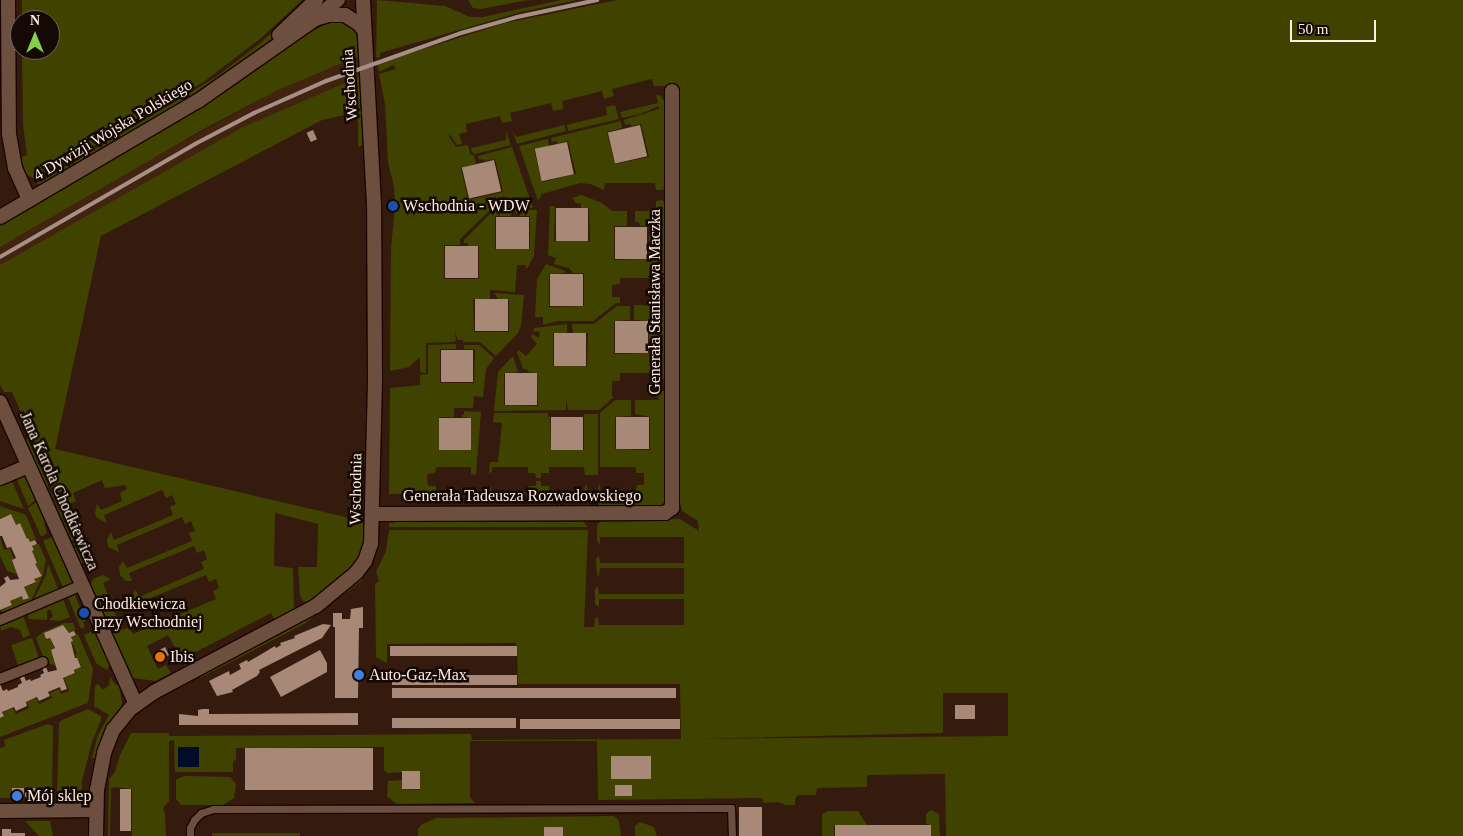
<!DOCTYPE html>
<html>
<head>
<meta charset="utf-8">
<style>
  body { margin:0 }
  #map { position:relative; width:1463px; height:836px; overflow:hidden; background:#341b0d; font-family:Georgia,serif }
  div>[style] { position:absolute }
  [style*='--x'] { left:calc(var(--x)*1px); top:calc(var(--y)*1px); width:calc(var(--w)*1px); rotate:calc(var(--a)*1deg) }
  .built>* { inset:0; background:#422310 }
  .green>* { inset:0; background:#404300; transform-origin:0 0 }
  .water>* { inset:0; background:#000c29; transform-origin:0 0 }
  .building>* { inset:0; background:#a88877; transform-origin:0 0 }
  .roads { filter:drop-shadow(1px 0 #1b0500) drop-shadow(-1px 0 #1b0500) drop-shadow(0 1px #1b0500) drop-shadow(0 -1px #1b0500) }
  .service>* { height:7px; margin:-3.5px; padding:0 3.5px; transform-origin:3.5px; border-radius:3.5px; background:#6d4f40 }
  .pedestrian>* { height:10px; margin:-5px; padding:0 5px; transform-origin:5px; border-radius:5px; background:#6d4f40 }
  .minor>* { height:14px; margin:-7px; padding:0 7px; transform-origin:7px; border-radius:7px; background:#6d4f40 }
  .tertiary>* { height:14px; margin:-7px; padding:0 7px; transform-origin:7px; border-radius:7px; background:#6d4f40 }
  .rail>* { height:4px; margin:-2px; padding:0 2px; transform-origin:2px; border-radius:2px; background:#a69085 }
  .dots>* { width:14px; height:14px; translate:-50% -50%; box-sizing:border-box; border:2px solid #140904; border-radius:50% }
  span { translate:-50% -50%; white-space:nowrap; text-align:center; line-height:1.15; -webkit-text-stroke:5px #140904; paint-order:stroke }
  .street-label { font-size:16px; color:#ffece3 }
  .poi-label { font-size:16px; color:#ffece3 }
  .left { translate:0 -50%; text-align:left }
  .north { position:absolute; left:10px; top:10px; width:50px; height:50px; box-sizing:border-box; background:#140904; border:1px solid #72645d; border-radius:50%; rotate:0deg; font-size:14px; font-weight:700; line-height:20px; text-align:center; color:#ffece3 }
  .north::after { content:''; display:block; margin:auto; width:18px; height:22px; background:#86cf4c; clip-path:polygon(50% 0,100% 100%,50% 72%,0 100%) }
  .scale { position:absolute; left:1290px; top:20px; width:86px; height:22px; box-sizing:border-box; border:2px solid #ffece3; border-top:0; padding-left:6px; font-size:15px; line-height:18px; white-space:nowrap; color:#ffece3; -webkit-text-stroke:4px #140904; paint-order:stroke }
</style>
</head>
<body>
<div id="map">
  <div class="built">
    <i style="clip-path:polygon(359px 56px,361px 76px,243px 127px,0 265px,0 247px,137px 167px,278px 90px)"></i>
  </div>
  <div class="green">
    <i style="clip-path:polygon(22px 0,302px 0,261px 38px,205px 81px,36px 180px,28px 175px,25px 177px,19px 162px,21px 157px,27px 155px,23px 124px,22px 50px,50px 50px,50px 20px,22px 20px)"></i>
    <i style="clip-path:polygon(305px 0,310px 0,265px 45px,211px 85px,44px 184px,36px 184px,216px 77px,263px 41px)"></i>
    <i style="clip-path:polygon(377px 0,445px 6px,470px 17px,483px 17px,561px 0,577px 0,521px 12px,380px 53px,380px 57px,376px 58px)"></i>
    <i style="clip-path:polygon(468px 0,528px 0,481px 9px,473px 8px)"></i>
    <i style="clip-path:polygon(evenodd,617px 0,1463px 0,1463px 836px,946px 836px,945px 774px,867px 775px,867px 787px,817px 788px,816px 795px,798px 795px,795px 799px,795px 805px,786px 805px,778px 802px,764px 803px,762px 798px,598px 800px,597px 741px,470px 741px,470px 797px,475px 803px,397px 804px,387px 796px,388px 781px,402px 780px,402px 789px,420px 790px,420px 771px,387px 773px,384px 770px,384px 747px,236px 748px,236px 760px,233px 761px,233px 772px,175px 772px,174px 740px,169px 741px,169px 801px,163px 808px,165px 814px,166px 836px,132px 836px,132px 789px,116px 787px,111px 788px,110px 836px,108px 836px,109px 779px,115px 772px,120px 755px,131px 733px,169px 733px,169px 736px,471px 734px,472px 740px,681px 739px,680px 684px,518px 684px,517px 646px,515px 643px,387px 644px,387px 663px,376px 657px,375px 584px,379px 581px,376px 572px,386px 551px,389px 530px,588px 530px,584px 627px,594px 627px,595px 619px,598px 617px,599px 625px,684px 625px,684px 599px,599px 599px,599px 607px,595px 604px,595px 589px,598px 586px,599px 594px,684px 594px,684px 568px,600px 568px,599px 576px,597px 575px,596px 559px,599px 555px,600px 563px,684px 563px,684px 537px,600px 537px,600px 545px,597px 541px,597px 525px,601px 521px,680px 519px,699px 531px,698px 521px,682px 511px,680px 503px,677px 86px,654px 86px,652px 79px,612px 89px,614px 96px,604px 99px,602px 91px,562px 101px,563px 109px,553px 111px,551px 103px,510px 113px,512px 121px,502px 123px,500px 116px,466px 124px,467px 132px,459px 134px,462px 144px,457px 145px,451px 136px,448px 135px,456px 147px,468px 145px,470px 154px,474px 156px,476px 164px,461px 168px,468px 200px,503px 192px,495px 159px,484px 161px,483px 159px,479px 160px,478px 156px,512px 147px,533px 208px,492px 208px,460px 239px,460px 245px,444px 245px,444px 279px,479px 279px,479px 246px,468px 246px,468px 243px,464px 243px,464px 240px,494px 210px,511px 210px,511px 216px,495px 216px,495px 249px,530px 249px,530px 216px,519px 216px,519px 214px,515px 213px,515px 210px,537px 210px,534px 256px,526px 270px,526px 265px,517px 265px,515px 292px,490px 290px,490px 299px,473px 299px,474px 332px,509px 332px,509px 299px,498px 299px,494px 293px,524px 295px,521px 326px,518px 333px,496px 356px,480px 342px,463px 342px,463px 340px,458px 340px,455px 331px,456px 340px,454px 342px,426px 343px,426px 373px,420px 372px,420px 357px,409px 367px,390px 371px,391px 248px,395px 206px,394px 187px,388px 162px,385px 104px,379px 74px,396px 69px,393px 65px,379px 72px,377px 64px,505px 23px,617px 0,943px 693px,1008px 693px,1008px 736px,694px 739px,943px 733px,943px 693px)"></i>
    <i style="clip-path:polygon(332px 21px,344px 21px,355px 29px,359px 56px,278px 90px,202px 130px,0 247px,0 225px,219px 96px,297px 39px)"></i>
    <i style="clip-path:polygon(361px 76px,366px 144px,358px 147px,358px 112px,322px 120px,101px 236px,55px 449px,358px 520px,359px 514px,366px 518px,365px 543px,357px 562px,339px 581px,307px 604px,303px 601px,300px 595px,298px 567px,317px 567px,318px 524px,275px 513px,274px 566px,293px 568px,294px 610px,276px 622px,271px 613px,184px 658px,187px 665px,185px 666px,168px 635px,147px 646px,158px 669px,166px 665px,171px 673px,156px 681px,133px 678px,90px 586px,93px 579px,103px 575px,109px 578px,110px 580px,103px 583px,122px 630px,130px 627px,133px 634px,216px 599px,213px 591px,219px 588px,216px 579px,209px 582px,206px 575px,141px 602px,144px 610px,136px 609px,132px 606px,130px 597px,136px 590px,139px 597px,204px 569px,201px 562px,207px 559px,204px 550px,197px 553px,194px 546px,129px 573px,132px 581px,126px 581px,120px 575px,119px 567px,123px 561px,127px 568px,192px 541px,189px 533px,195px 531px,191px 521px,185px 524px,182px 517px,117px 545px,119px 552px,108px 547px,107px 539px,111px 532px,114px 540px,173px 515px,170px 507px,176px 504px,172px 495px,166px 498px,162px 490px,104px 515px,107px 523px,97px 518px,95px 513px,97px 504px,101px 510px,122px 501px,120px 493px,127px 489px,125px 485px,105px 488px,102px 480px,73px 493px,76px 501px,69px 504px,88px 549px,85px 550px,90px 563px,81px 563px,51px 493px,54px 492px,51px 486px,47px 487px,44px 479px,40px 480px,25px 442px,31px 435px,12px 392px,4px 392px,0 385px,0 265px,243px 127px)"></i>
    <i style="clip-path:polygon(656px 95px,661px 96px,666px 104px,666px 181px,663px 190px,656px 190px,655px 183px,605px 183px,604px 190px,590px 184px,580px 183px,542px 194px,538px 201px,519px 146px,548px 139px,549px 146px,534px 150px,542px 182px,576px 174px,568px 141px,557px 144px,557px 141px,552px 142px,551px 138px,621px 121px,622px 128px,607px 132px,615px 164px,649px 157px,641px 124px,631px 126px,630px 124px,625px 125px,624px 120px,659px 109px,659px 106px,640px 114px,622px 118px,620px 112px,658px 103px)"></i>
    <i style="clip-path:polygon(615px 105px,619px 119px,568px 131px,567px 125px,607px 115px,606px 107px)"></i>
    <i style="clip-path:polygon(564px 125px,566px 131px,517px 144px,512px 130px,516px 137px)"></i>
    <i style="clip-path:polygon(506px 131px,511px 145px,475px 154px,472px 152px,471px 148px,506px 140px)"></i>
    <i style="clip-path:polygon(582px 195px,602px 203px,612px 211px,627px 211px,627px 226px,614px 226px,614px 260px,649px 259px,649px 227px,640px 226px,639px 222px,635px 222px,635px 211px,651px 211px,659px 215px,659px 212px,651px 209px,656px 209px,656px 201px,662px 200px,666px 204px,666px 281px,657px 286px,656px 278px,620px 278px,620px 284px,612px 285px,612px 297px,620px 297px,620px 303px,616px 303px,593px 321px,558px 321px,543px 325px,543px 317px,535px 317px,537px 279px,546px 264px,565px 271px,565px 273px,549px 274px,549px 307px,584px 306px,584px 273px,573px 273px,569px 268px,554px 264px,556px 258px,548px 255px,550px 206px,555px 206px,554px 241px,590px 241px,589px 208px,581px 208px,581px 204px,576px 203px,572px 198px)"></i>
    <i style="clip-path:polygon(662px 295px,665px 298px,666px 375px,664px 379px,656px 379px,656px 373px,620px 373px,620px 381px,612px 381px,612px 397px,614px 397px,599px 410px,568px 410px,566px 400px,566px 410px,494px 411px,498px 372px,513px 356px,518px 372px,504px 373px,504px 405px,538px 406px,537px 373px,528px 372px,527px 369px,523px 369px,517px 352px,519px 350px,526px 356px,537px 344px,531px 337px,532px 334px,539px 338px,540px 331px,533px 332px,534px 328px,567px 324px,567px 333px,553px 333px,553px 366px,587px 366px,588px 333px,573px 333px,572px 324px,594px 324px,617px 306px,630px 306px,630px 320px,614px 321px,614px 354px,649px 353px,649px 321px,634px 320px,634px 305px,659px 306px,659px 303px,657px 303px,657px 296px)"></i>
    <i style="clip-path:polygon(456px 344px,456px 349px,440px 349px,440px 383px,474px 383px,475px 349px,464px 349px,464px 345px,479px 345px,494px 358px,486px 369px,483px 397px,474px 396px,473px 408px,454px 408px,454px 417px,439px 417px,439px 450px,471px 450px,471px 418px,462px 417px,462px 415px,464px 415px,464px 411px,481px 412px,476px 474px,471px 475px,471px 467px,436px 467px,435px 473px,427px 474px,428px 486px,436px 486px,436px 492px,471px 492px,472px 485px,472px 493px,389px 494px,390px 388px,420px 385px,420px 375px,428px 374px,428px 345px)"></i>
    <i style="clip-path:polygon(660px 389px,665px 392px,667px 499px,659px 508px,600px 507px,597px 500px,599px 483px,601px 491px,636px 491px,637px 485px,644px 485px,644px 473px,636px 473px,636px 467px,600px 467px,600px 413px,615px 400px,631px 400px,631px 416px,615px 417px,615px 449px,650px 450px,650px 417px,635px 414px,635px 400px,659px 400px,659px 397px,657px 397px,657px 390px)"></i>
    <i style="clip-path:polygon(494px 413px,548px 413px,548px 417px,550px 417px,551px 450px,584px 450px,584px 414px,598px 414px,598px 475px,585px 475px,584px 467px,549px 467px,549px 473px,541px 473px,541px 478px,536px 478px,535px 473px,528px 473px,528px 467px,492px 467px,492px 472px,489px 473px,490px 462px,498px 462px,502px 423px,493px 422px)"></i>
    <i style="clip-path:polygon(19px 474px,26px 475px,37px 499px,28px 506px,15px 475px)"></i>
    <i style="clip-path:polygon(11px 479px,24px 509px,0 501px,0 484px)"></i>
    <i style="clip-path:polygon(536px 481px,541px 481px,541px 486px,549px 486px,549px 492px,584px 491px,586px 483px,588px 493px,491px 494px,489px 492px,490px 486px,492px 492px,528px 492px,528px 486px,536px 486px)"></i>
    <i style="clip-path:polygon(38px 501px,47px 522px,44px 523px,47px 533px,43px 536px,41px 536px,28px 508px)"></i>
    <i style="clip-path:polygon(0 506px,26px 515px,36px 539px,30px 542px,27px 539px,20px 523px,16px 525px,11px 514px,0 518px)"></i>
    <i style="clip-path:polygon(394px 520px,582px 520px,588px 527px,389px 527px,389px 523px,394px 523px)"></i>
    <i style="clip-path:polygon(54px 536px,73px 581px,72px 585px,64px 590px,43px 541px)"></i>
    <i style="clip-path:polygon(0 537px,4px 550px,10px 548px,19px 575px,7px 571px,0 556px)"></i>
    <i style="clip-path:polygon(39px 544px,46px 560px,43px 575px,29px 605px,4px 615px,1px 610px,12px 605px,10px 601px,22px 596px,23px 600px,29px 598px,24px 587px,36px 583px,34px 579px,42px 576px,35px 564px,32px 551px,34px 550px,32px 546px)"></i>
    <i style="clip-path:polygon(48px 564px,59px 591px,32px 603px,46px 575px)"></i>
    <i style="clip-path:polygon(364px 579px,304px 624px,200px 678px,198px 675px,306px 619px,332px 602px,358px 580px)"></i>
    <i style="clip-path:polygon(74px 593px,86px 621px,83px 622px,85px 627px,81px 629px,67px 595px)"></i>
    <i style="clip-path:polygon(62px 597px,70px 617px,60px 621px,49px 620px,53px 616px,50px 609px,47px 611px,47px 620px,29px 619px,27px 613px)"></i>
    <i style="clip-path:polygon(23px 615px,30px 635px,23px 638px,20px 630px,11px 627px,1px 631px,0 623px)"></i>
    <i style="clip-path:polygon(64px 623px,73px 623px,76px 630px,69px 633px,63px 625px,44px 633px,46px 640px,50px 638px,54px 648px,51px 650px,57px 665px,55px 666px,45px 661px,36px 638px,43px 632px)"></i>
    <i style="clip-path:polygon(95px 630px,110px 663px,107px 670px,96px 663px,84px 635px)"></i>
    <i style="clip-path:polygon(78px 634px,93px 669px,88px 703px,0 737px,0 718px,4px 716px,3px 712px,13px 708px,16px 714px,29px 708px,27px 702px,36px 698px,39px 704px,52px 698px,50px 693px,59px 689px,61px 694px,69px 691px,64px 678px,76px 673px,75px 670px,82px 667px,75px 655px,77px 654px,72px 643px,72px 637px)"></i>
    <i style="left:32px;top:638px;width:21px;height:22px;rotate:71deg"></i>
    <i style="clip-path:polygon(110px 677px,116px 685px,119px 684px,122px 704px,96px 760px,92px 757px,98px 735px,109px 715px,94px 706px,95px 686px,98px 684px,103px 690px,109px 685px)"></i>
    <i style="clip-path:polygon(88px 709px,101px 716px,101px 720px,92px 742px,82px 781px,81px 797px,57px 797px,59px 723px,62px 720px)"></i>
    <i style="clip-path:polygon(48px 724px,53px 726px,52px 797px,39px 798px,39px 788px,12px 788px,11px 798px,0 798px,0 748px,5px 747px,4px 740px)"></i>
    <i style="clip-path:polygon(184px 776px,230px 777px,236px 784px,234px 798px,223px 805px,181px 805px,176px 799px,176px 780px)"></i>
    <i style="clip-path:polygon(931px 810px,939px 814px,940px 836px,931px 836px,931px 825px,926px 824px,926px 814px)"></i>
    <i style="clip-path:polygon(858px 811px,867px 825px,834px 825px,834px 836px,822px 836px,822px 814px,828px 811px)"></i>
    <i style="clip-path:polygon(614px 816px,619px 821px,621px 836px,418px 836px,418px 829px,421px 825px,436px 818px)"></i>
    <i style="clip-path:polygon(25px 821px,50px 821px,53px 836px,39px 836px)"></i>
    <i style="clip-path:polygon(640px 822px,654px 827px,657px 836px,635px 836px,635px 826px)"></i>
    <i style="left:212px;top:833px;width:88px;height:6px"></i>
  </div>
  <div class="water">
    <i style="left:199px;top:747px;width:20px;height:21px;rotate:90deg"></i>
  </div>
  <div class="building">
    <i style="left:640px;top:125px;width:32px;height:33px;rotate:77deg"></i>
    <i style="left:313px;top:130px;width:10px;height:7px;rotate:66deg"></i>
    <i style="left:567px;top:142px;width:33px;height:33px;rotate:78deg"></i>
    <i style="left:494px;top:160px;width:32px;height:33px;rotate:77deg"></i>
    <i style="left:588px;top:208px;width:33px;height:32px;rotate:90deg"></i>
    <i style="left:496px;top:217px;width:33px;height:32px"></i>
    <i style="left:615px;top:227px;width:32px;height:32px"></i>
    <i style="left:445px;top:246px;width:33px;height:32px"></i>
    <i style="left:550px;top:274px;width:33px;height:32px"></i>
    <i style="left:475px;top:299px;width:33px;height:32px"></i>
    <i style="left:615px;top:321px;width:33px;height:32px"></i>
    <i style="left:554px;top:333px;width:32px;height:33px"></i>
    <i style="left:441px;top:350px;width:32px;height:32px"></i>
    <i style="left:505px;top:373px;width:32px;height:32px"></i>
    <i style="left:551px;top:417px;width:32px;height:33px"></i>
    <i style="left:616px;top:417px;width:33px;height:32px"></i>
    <i style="left:439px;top:418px;width:32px;height:32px"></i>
    <i style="clip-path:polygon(11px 514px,16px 525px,20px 523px,27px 539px,28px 538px,30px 542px,35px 540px,37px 544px,32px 546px,34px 550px,32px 551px,37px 563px,35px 564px,42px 576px,34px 579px,36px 582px,24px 587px,29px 598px,23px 600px,22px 596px,10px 601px,12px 605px,0 610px,0 587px,6px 582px,4px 578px,8px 576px,10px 580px,19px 579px,12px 560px,16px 558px,11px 547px,7px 548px,2px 536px,0 536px,0 519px)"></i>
    <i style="clip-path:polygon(363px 607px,363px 628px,359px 628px,358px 698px,335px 698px,335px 627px,333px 627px,333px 613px,342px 613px,342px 619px,350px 619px,351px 609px)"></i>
    <i style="clip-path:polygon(323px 624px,331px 625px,322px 638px,259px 670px,260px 672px,257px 676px,232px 690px,233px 692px,217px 696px,209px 681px,229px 671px,230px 675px,241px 669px,239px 664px,247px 660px,248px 662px,275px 646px,276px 648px,281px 645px,280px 643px,295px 638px,294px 636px)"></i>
    <i style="clip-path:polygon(63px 625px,69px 633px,74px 631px,76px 635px,71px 637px,73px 641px,71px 642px,75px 658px,77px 658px,81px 667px,74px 670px,75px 673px,63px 678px,67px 689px,61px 691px,60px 687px,48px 692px,50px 696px,39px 701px,37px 697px,26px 702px,27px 706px,16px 711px,14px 707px,2px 712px,4px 716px,0 718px,0 684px,3px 691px,7px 689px,8px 691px,18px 687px,18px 685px,22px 683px,20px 678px,24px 676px,26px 681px,30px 679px,31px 681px,41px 677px,40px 675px,44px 673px,42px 668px,46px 667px,48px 672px,57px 670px,51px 650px,55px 648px,50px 638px,46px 639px,44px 633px)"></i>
    <i style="left:517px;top:646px;width:10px;height:127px;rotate:90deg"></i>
    <i style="clip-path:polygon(165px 647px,169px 655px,160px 659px,156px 652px)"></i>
    <i style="clip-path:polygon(320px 650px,327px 663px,327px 672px,281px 697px,270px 677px)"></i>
    <i style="left:517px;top:675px;width:10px;height:125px;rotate:90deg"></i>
    <i style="left:676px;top:688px;width:10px;height:284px;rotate:90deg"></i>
    <i style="left:955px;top:705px;width:20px;height:14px"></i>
    <i style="clip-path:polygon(202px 709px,209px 709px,209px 714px,358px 713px,358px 725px,179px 725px,179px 714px,198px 716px,198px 710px)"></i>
    <i style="left:392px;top:718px;width:124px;height:10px"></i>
    <i style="left:520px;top:719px;width:160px;height:10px"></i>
    <i style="left:245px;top:748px;width:128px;height:42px"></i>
    <i style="left:651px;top:756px;width:23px;height:40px;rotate:90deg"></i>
    <i style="left:402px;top:771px;width:18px;height:18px"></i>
    <i style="left:615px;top:785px;width:17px;height:11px"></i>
    <i style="left:12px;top:788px;width:12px;height:9px"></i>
    <i style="left:25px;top:788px;width:13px;height:9px"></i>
    <i style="left:120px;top:789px;width:11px;height:42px"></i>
    <i style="left:739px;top:807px;width:23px;height:29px"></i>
    <i style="left:931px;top:825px;width:11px;height:96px;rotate:90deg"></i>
    <i style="left:544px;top:827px;width:19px;height:9px"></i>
    <i style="clip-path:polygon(2px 829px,11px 829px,11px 833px,25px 833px,25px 836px,2px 836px)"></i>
  </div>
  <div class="roads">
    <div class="service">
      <i style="--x:190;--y:836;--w:8;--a:-90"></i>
      <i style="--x:190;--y:828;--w:9;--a:-63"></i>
      <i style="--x:194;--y:820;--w:10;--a:-45"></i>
      <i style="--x:201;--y:813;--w:13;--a:-18"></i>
      <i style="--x:213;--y:809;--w:518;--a:-0.11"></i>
      <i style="--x:731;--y:808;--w:28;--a:88"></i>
    </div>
    <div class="pedestrian">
      <i style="--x:0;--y:620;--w:89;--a:-23.1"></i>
      <i style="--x:0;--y:679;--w:46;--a:-21.6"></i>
    </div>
    <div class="minor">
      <i style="--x:8;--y:0;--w:134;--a:89.6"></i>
      <i style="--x:9;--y:134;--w:35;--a:80"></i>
      <i style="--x:15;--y:168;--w:35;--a:66"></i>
      <i style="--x:315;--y:19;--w:30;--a:-40"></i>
      <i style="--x:0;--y:402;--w:331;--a:65.8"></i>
      <i style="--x:0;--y:478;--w:30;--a:-23"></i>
      <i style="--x:374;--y:514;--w:291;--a:-0.2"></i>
      <i style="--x:665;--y:513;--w:9;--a:-36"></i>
      <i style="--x:672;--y:508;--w:417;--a:-90"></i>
      <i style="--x:0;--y:811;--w:96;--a:-0.6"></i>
    </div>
    <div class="tertiary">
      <i style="--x:279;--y:35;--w:51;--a:-43.4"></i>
      <i style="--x:0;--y:217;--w:229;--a:-30.4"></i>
      <i style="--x:198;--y:101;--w:143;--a:-35"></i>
      <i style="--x:315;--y:19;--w:15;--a:-16"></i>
      <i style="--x:329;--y:15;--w:16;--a:0"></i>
      <i style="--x:345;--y:15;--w:15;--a:32"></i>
      <i style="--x:358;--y:23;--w:9;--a:49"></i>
      <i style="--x:96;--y:836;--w:46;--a:-88.8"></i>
      <i style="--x:97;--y:790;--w:38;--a:-79"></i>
      <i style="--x:104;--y:753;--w:25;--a:-69"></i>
      <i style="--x:113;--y:730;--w:27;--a:-51"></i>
      <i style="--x:130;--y:709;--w:29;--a:-35"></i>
      <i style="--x:154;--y:692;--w:183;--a:-28"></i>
      <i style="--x:316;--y:606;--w:52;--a:-39.5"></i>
      <i style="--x:356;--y:573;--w:15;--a:-53"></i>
      <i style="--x:365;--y:561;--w:18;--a:-71"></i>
      <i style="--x:371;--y:544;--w:163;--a:-88.6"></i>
      <i style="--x:375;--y:381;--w:177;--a:-90.3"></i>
      <i style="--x:374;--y:204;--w:204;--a:-93.1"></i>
    </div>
  </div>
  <div class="rail">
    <i style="--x:0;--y:257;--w:225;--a:-30.1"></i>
    <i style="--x:195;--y:144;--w:67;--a:-27.7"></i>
    <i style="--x:254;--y:113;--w:79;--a:-24"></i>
    <i style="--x:326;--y:81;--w:143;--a:-19.6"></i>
    <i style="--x:461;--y:33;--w:58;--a:-15.9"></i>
    <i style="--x:517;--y:17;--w:82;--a:-12"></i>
  </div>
  <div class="dots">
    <i style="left:393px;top:206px;background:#1a4fb4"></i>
    <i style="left:84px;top:613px;background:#1a4fb4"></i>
    <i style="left:160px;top:657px;background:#e8710a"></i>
    <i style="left:359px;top:675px;background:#3f7fe0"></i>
    <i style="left:17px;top:796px;background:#3f7fe0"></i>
  </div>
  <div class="street-label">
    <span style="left:350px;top:85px;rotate:-94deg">Wschodnia</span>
    <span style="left:113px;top:130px;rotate:-31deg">4 Dywizji Wojska Polskiego</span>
    <span style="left:655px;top:302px;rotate:-90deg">Generała Stanisława Maczka</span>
    <span style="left:356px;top:489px;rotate:-89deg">Wschodnia</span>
    <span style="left:59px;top:491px;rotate:66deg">Jana Karola Chodkiewicza</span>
    <span style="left:522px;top:496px">Generała Tadeusza Rozwadowskiego</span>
  </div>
  <div class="poi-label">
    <span class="left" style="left:403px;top:206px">Wschodnia - WDW</span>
    <span class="left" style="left:94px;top:613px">Chodkiewicza<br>przy Wschodniej</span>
    <span class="left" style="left:170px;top:657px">Ibis</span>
    <span class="left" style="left:369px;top:675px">Auto-Gaz-Max</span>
    <span class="left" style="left:27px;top:796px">Mój sklep</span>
  </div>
  <div class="north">N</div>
  <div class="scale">50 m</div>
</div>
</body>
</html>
